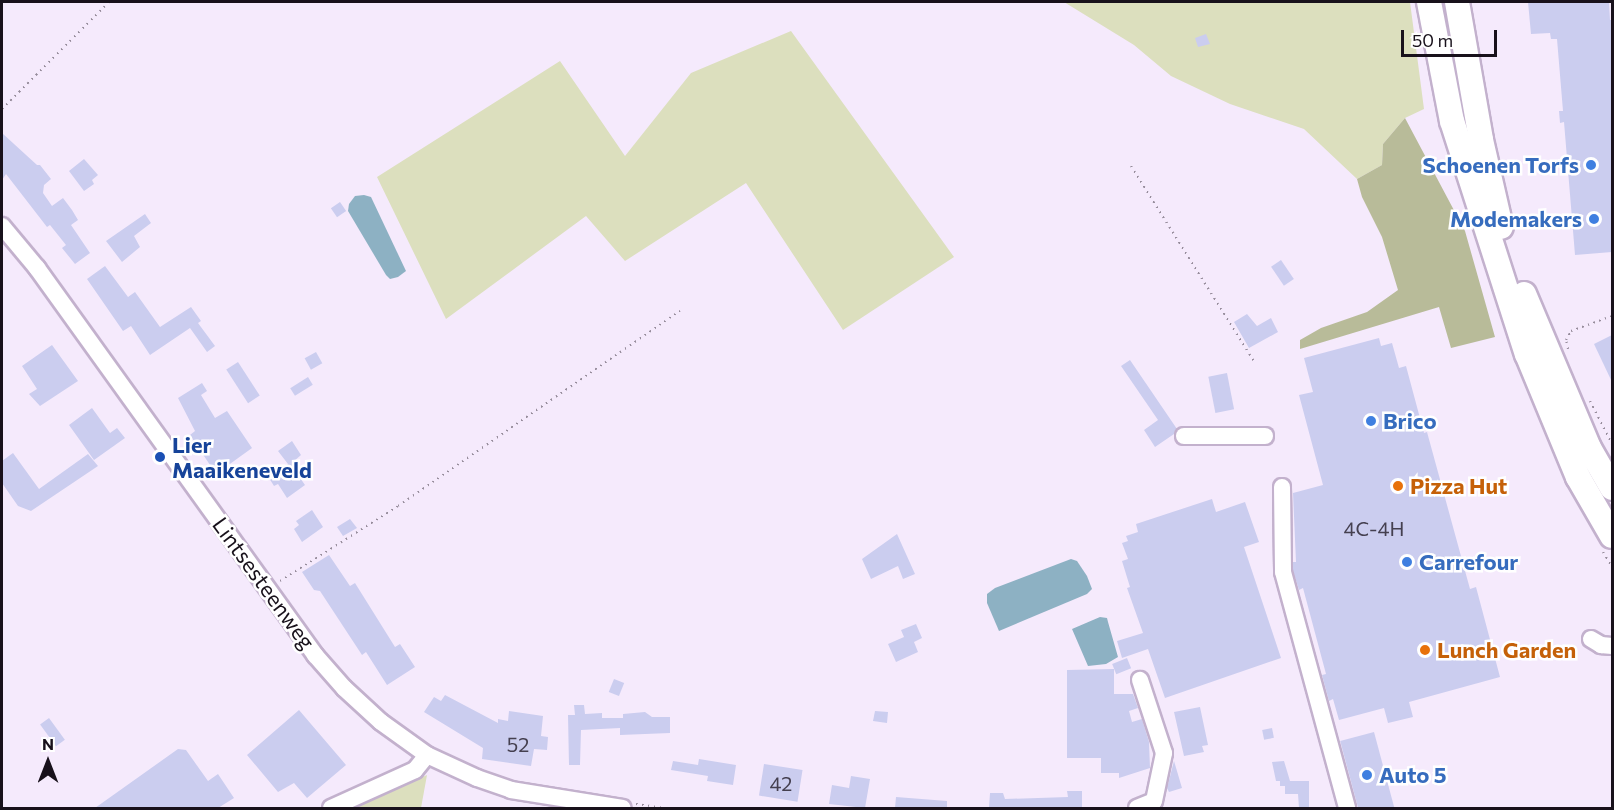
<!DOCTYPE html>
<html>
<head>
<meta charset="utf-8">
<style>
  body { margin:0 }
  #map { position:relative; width:1614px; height:810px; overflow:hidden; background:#f5eafc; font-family:Commissioner,sans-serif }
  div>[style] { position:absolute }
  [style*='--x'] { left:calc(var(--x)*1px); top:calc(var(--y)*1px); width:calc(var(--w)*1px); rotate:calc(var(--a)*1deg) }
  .green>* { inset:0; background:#dcdfbe }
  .forest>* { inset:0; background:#b8bb99 }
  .water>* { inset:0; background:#8db1c3 }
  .building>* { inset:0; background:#cbcdef; transform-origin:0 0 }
  .path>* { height:2px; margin-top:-1px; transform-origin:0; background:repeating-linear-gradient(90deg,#978d9c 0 1.5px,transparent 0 6px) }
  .roads { filter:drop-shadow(2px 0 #c3b1cd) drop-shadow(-2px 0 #c3b1cd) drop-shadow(0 2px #c3b1cd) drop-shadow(0 -2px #c3b1cd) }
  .minor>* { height:16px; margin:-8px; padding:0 8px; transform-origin:8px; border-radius:8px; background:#fff }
  .highway>* { height:24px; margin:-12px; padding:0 12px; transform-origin:12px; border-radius:12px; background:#fff }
  .dots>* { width:16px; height:16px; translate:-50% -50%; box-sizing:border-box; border:3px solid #fff; border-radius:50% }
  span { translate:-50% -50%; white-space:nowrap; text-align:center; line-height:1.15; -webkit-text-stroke:5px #fff; paint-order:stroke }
  .number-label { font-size:20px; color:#454050 }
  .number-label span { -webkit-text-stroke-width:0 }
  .shop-label { font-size:22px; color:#366cbe; font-weight:700 }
  .right { translate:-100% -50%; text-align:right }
  .left { translate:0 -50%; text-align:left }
  .transit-label { font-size:22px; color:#164399; font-weight:700 }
  .food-label { font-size:22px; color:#c56008; font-weight:700 }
  .street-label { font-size:22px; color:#18111b }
  .frame { position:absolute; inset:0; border:3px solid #18111b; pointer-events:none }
  .north { position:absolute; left:18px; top:732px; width:60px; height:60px; -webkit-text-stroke:4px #fff; paint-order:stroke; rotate:0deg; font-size:16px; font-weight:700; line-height:24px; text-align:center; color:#18111b }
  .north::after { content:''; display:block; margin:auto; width:21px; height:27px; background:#18111b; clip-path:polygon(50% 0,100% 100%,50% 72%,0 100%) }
  .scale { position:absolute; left:1401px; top:30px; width:96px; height:27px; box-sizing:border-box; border:3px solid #18111b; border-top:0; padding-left:8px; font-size:18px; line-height:21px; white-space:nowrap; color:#18111b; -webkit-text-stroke:4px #fff; paint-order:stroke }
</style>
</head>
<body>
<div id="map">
  <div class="green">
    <i style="clip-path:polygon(1064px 2px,1410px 2px,1424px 109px,1405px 118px,1383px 144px,1382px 165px,1357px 179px,1304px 129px,1230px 104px,1171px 76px,1134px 45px)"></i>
    <i style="clip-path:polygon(791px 31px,954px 257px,843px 330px,746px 183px,625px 261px,586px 216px,446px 319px,377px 177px,560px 61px,625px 156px,691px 73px)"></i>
    <i style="clip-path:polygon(427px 775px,421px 808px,352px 808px)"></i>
  </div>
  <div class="forest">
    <i style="clip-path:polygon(1405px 118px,1465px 231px,1495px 337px,1451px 348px,1439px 307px,1300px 349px,1300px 340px,1321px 328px,1367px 312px,1398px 290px,1382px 237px,1362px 197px,1357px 179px,1382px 165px,1383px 144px)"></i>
  </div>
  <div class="water">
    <i style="clip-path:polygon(364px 195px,371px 197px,406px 271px,398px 277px,390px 279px,386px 275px,348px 211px,349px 204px,355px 196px)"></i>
    <i style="clip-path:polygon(1071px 559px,1077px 561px,1087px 576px,1092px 589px,1087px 594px,999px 631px,987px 603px,987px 594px,995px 588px)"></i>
    <i style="clip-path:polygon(1100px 617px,1107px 618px,1108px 622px,1118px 657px,1106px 664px,1088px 666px,1072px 629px)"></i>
  </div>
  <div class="building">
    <i style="clip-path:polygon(1528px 2px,1609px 2px,1610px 20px,1612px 20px,1612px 252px,1575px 255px,1564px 122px,1560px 123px,1559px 111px,1563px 111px,1557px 39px,1551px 39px,1550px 33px,1531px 34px)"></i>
    <i style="clip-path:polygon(1206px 34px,1210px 44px,1198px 47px,1195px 38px)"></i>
    <i style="clip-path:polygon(2px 133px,37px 165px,40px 165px,51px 179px,44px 185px,43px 193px,52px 206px,63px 198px,72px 210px,78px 220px,71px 225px,90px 253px,75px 264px,62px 248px,66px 245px,50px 225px,47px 227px,6px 174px,2px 180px)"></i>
    <i style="clip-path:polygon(84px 159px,98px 175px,92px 180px,94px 184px,84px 191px,69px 171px)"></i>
    <i style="left:340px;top:202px;width:11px;height:11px;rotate:56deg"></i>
    <i style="clip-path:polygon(145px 214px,151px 223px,134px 236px,140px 247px,122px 262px,106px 241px)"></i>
    <i style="left:1281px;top:260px;width:23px;height:12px;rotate:56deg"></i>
    <i style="clip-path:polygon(105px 266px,128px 297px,135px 292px,160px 327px,191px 307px,201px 321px,198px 323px,215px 346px,207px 352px,190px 328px,150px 355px,131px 326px,123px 331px,87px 279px)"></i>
    <i style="clip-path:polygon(1247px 314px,1257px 326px,1271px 318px,1278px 332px,1249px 348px,1234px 322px)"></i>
    <i style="clip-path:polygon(1612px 335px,1612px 382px,1594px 344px)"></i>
    <i style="clip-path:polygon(1379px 338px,1381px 346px,1392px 343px,1399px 368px,1406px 366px,1424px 433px,1427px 432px,1470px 589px,1476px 587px,1500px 677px,1409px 702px,1413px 717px,1388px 723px,1384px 708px,1339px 720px,1333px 699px,1329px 701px,1322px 675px,1326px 674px,1303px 588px,1299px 590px,1293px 571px,1293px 562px,1296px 562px,1293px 493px,1323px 485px,1299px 395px,1313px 392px,1304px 358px)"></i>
    <i style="clip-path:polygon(52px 345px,78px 381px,40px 406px,29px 394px,37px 389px,22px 366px)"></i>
    <i style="left:316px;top:352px;width:13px;height:13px;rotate:61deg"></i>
    <i style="clip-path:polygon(1130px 360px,1177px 429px,1174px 434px,1155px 447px,1144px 430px,1158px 420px,1121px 366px)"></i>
    <i style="left:238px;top:362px;width:40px;height:14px;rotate:57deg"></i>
    <i style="left:1227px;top:373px;width:37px;height:19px;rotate:79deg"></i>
    <i style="left:308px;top:377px;width:9px;height:21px;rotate:58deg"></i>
    <i style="clip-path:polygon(202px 383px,207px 391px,201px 395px,215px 418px,227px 411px,252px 448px,216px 474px,190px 435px,195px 431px,178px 398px)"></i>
    <i style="clip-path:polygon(92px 408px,110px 433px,117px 428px,125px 438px,94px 460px,69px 425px)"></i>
    <i style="clip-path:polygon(292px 441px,301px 455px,293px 462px,298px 470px,296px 472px,305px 485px,287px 498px,278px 484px,274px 486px,269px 478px,288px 464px,278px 451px)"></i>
    <i style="clip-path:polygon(13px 453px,39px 489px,88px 454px,98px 466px,31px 511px,18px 506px,2px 483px,2px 461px)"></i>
    <i style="clip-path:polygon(1212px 499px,1216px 512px,1245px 502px,1259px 542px,1244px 547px,1281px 658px,1165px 698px,1148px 649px,1122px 658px,1117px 641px,1143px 633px,1127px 588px,1130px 587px,1122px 561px,1128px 559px,1122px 543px,1128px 541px,1126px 536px,1138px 532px,1136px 524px)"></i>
    <i style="clip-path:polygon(312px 510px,323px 527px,302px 542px,294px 529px,299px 525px,296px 521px)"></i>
    <i style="clip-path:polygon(350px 519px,357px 528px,343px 536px,337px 527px)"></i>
    <i style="clip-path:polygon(897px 534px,915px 574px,903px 579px,898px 566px,871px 579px,862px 559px)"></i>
    <i style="clip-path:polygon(329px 555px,350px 586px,355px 583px,395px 647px,400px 644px,415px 667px,387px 685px,366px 652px,362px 655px,320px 591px,314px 590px,302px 572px)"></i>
    <i style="clip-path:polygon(916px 624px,922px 638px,914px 642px,918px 652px,896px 662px,888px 644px,904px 637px,901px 630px)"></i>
    <i style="left:1127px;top:658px;width:11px;height:16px;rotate:68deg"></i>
    <i style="clip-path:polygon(1114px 669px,1114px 694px,1133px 694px,1138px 708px,1129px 711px,1132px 722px,1142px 719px,1149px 742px,1150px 768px,1119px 778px,1119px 773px,1101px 773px,1101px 758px,1067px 758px,1067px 670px)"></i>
    <i style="left:614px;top:679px;width:11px;height:14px;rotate:22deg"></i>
    <i style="clip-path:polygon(445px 695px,498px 723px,498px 719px,508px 721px,509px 711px,543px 716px,541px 736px,548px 737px,547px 750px,534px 749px,531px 766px,482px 759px,483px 748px,424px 712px,434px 697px,441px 701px)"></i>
    <i style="clip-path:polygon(574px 705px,584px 705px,585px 714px,602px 713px,602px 718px,623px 718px,623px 714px,645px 712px,652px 717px,670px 717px,670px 733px,620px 735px,620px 728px,581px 730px,580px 765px,569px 765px,568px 715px,575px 715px)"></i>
    <i style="clip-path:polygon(1200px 707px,1208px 745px,1202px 746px,1204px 752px,1184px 756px,1174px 712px)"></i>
    <i style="clip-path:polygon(299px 710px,346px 765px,307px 798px,294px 783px,278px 792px,247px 755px)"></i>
    <i style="clip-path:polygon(875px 711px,888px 712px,887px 723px,873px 721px)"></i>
    <i style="left:49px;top:718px;width:27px;height:11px;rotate:54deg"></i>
    <i style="left:1272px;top:728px;width:10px;height:10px;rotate:79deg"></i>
    <i style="left:1374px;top:732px;width:79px;height:35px;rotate:75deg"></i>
    <i style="clip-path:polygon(178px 749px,186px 750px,208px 781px,218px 774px,234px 798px,218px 808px,95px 808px)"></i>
    <i style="clip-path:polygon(699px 759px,736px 765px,733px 785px,707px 781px,708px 776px,671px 770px,673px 761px,698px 765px)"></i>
    <i style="clip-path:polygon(1174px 761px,1182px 788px,1169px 792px,1167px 788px)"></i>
    <i style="clip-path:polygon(1284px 761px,1290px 781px,1309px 781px,1309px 808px,1299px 808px,1298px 794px,1285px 794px,1285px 786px,1280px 786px,1280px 781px,1276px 781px,1272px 762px)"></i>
    <i style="left:764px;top:764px;width:39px;height:32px;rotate:9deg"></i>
    <i style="clip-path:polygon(851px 776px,870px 779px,865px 808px,829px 804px,832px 785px,849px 788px)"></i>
    <i style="clip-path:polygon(1067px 791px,1082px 791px,1082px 808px,989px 808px,990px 793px,1003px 793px,1005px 799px,1068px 797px)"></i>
    <i style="clip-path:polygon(896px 797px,947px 801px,947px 808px,895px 808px)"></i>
  </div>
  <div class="path">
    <i style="--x:2;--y:109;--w:151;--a:-45"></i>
    <i style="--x:1131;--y:166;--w:231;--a:57.8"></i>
    <i style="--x:1568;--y:349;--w:9;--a:-103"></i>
    <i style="--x:1566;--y:340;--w:10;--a:-61"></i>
    <i style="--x:1571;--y:331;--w:44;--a:-20.1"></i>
    <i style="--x:1590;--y:401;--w:48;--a:62.9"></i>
    <i style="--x:1603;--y:552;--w:17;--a:59"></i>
    <i style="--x:280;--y:581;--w:140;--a:-32.4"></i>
    <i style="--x:398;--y:506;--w:343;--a:-34.7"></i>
    <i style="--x:636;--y:804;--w:29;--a:8"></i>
  </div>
  <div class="roads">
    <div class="minor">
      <i style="--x:2;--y:226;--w:55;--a:50.2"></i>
      <i style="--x:37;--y:268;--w:477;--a:54.3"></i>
      <i style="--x:315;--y:655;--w:44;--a:48.7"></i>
      <i style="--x:344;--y:688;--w:50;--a:42.6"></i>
      <i style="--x:381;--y:722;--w:57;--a:35.7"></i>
      <i style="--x:427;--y:755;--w:55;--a:24.7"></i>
      <i style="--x:477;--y:778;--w:36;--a:19"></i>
      <i style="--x:511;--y:790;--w:113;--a:9.1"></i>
      <i style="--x:1184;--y:436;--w:81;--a:0"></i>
      <i style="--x:1282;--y:487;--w:85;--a:89.3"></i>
      <i style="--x:1283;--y:572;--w:245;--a:74.8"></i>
      <i style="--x:1591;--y:639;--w:12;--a:31"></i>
      <i style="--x:1601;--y:645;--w:11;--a:5"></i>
      <i style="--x:331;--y:808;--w:92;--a:-24.3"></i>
      <i style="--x:415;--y:770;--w:19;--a:-51"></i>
      <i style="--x:1137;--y:808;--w:18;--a:-22"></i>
      <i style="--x:1154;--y:801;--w:49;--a:-78.2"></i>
      <i style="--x:1164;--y:753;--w:77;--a:-108.2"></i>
    </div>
    <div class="highway">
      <i style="--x:1429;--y:2;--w:121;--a:79.1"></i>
      <i style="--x:1452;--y:121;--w:245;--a:72.2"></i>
      <i style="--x:1527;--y:354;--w:133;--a:67.5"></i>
      <i style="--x:1578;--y:477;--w:68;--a:60"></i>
      <i style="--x:1457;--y:2;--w:140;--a:80.1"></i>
      <i style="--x:1481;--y:140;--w:89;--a:77.1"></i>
      <i style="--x:1524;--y:294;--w:167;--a:67.1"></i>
      <i style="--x:1589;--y:448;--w:46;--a:60.1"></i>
    </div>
  </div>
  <div class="dots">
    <i style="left:1591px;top:165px;background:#3f7fe0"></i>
    <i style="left:1594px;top:219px;background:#3f7fe0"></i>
    <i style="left:1371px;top:421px;background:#3f7fe0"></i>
    <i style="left:160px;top:457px;background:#1a4fb4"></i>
    <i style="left:1398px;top:486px;background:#e8710a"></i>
    <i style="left:1407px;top:562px;background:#3f7fe0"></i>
    <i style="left:1425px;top:650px;background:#e8710a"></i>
    <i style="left:1367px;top:775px;background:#3f7fe0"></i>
  </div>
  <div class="number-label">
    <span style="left:1374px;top:528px">4C-4H</span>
    <span style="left:518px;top:744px">52</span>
    <span style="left:781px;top:783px">42</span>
  </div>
  <div class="shop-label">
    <span class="right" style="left:1579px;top:165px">Schoenen Torfs</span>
    <span class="right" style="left:1582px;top:219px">Modemakers</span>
    <span class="left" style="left:1383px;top:421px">Brico</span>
    <span class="left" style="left:1419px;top:562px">Carrefour</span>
    <span class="left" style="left:1379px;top:775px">Auto 5</span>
  </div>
  <div class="transit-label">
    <span class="left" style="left:172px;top:457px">Lier<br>Maaikeneveld</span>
  </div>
  <div class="food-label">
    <span class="left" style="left:1410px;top:486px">Pizza Hut</span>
    <span class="left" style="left:1437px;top:650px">Lunch Garden</span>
  </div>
  <div class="street-label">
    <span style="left:264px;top:583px;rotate:54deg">Lintsesteenweg</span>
  </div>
  <div class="frame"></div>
  <div class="north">N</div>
  <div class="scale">50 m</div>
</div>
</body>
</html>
